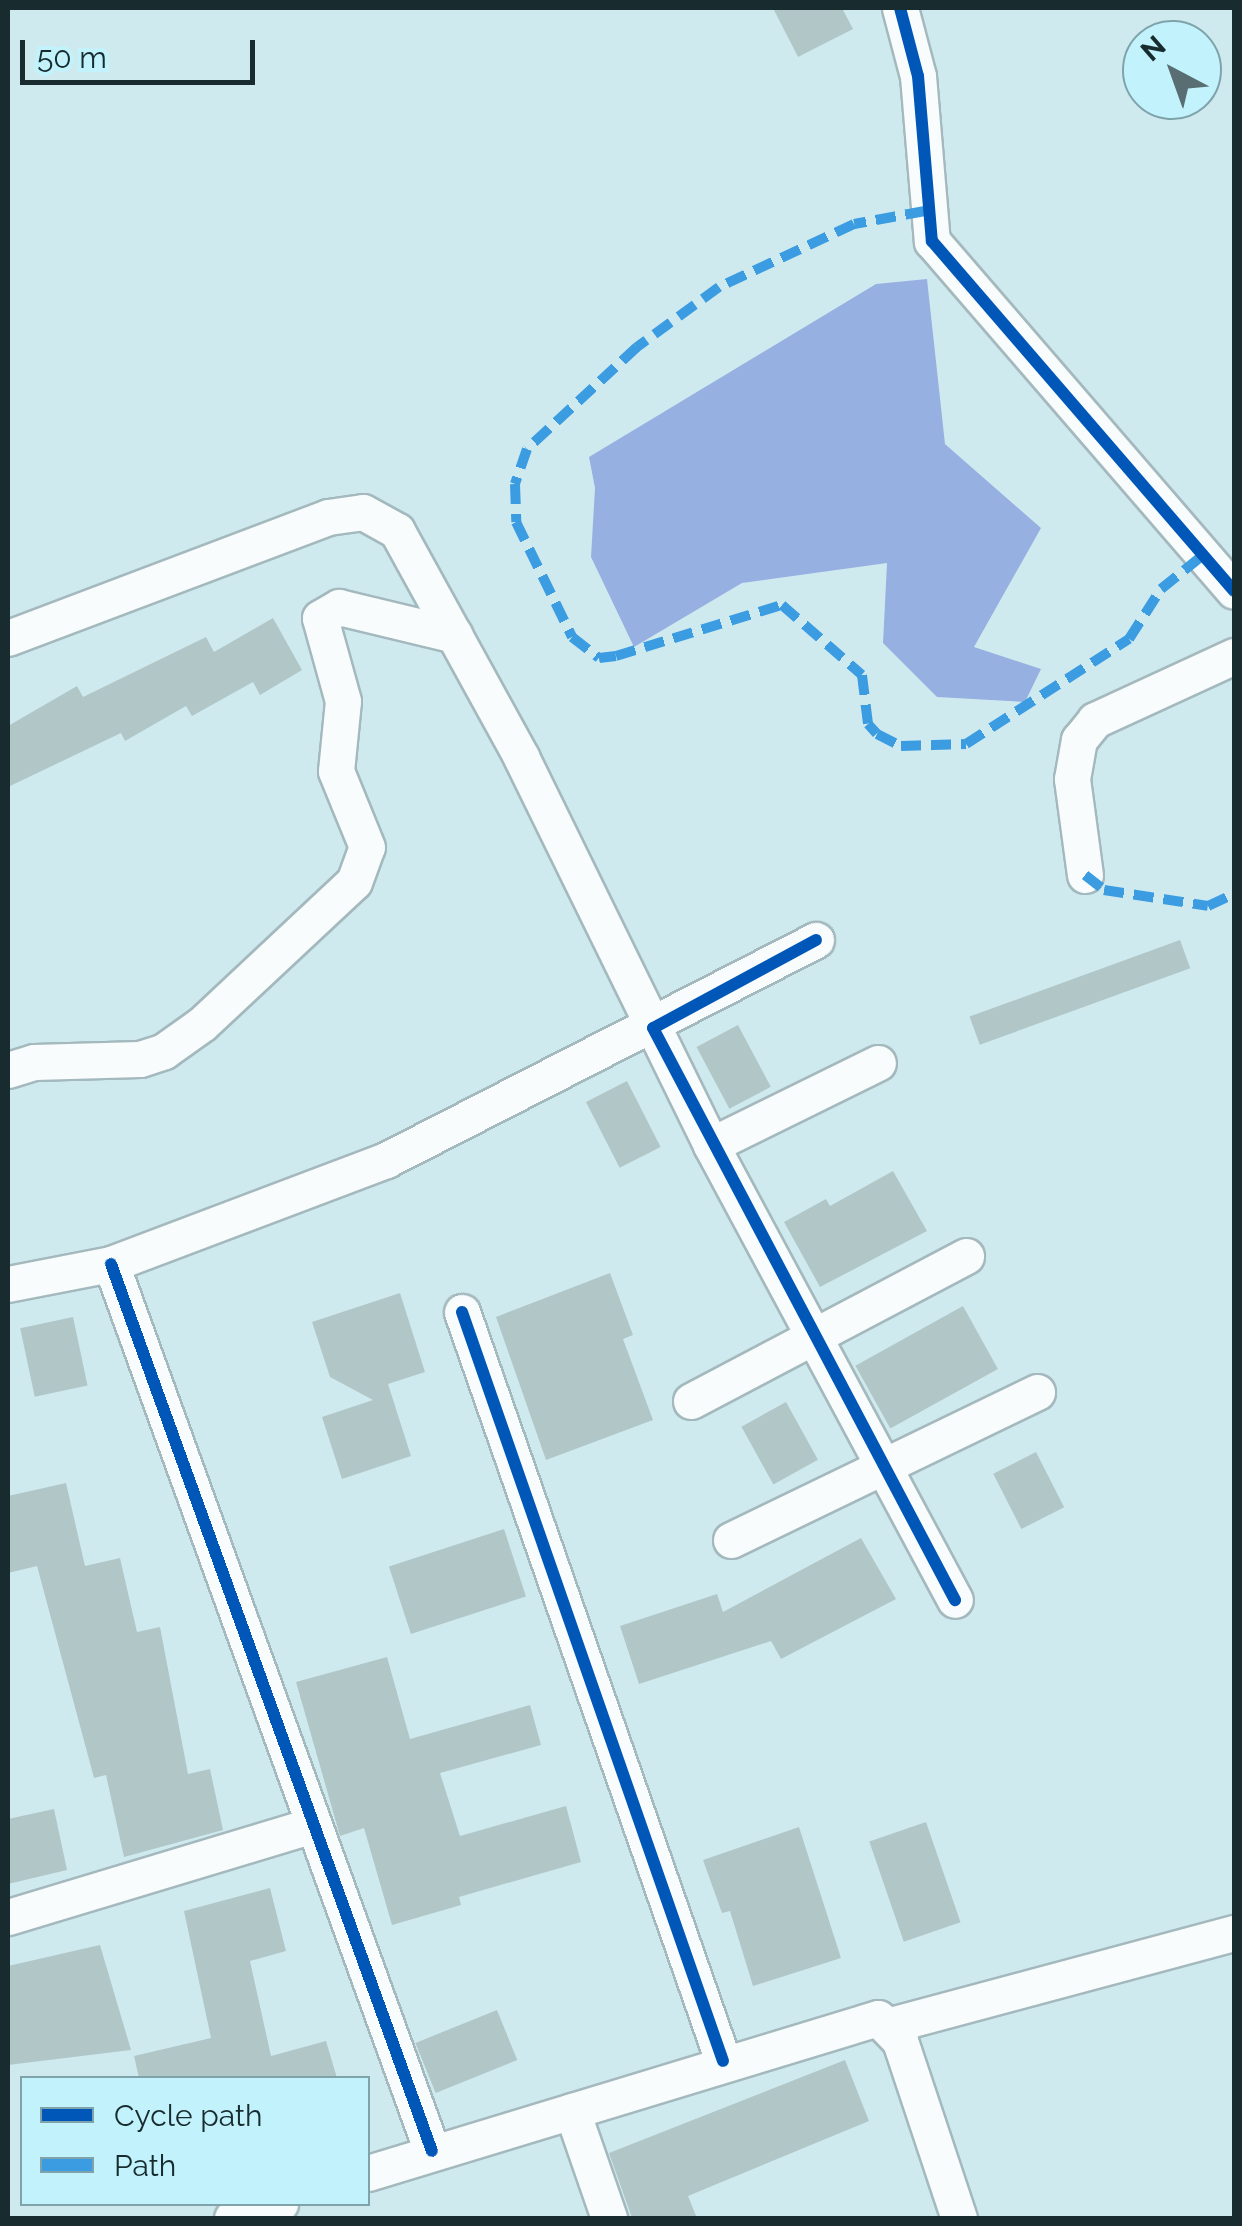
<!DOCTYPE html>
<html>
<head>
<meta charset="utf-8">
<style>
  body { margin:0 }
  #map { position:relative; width:1242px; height:2226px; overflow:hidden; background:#cfeaef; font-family:Raleway,sans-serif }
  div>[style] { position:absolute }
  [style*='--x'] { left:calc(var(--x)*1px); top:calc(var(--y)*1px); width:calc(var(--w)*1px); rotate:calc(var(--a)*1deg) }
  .water>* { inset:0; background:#97b0e2 }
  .building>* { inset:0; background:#b1c6c7; transform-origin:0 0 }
  .roads { filter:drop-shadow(2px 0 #a4b9bd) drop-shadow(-2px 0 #a4b9bd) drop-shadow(0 2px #a4b9bd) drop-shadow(0 -2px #a4b9bd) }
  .minor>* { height:35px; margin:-17.5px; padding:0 17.5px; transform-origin:17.5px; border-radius:17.5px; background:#f8fcfd }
  .quiet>* { height:10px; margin-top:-5px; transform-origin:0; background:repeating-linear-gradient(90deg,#3b9ce1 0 20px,transparent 0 30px) }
  .cycleway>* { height:12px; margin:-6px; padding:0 6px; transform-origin:6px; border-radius:6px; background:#0057b8 }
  span { translate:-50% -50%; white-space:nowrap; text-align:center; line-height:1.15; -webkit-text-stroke:8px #c2f3fc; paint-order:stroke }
  .frame { position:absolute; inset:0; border:10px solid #182c2f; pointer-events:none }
  .legend { position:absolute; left:20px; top:2076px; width:350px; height:130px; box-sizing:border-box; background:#c2f3fc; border:2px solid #7ea3aa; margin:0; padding:12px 18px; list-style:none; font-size:30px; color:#182c2f }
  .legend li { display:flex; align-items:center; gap:20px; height:50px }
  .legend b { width:50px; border:2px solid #7ea3aa }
  .north { position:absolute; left:1122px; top:20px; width:100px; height:100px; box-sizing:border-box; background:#c2f3fc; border:2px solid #7ea3aa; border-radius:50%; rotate:319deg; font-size:28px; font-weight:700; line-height:40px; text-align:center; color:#182c2f }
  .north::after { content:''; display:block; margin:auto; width:35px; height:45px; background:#586e72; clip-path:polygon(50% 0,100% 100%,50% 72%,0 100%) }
  .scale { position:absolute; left:20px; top:40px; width:235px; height:45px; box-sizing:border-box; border:5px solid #182c2f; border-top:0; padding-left:12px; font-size:30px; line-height:35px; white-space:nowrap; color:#182c2f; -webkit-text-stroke:8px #c2f3fc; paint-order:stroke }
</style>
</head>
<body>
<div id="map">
  <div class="water">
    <i style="clip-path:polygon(927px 279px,945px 444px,1041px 528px,974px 647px,1041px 669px,1025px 702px,937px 697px,883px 643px,887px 563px,742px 583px,634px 647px,591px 557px,595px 488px,589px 457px,876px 284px)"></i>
  </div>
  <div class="building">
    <i style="clip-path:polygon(773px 8px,842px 8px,853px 29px,798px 57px)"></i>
    <i style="clip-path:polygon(273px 618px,302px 670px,260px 695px,253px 682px,192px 716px,186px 706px,125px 741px,121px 733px,8px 787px,8px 726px,77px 686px,83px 697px,206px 637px,214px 652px)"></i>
    <i style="left:1180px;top:940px;width:30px;height:224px;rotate:70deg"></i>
    <i style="left:738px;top:1025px;width:70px;height:47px;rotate:62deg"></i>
    <i style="left:627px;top:1081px;width:74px;height:46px;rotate:63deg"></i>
    <i style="clip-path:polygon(893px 1171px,927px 1231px,820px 1287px,784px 1222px,826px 1199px,830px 1206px)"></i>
    <i style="clip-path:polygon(610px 1273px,633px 1335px,623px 1339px,653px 1420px,546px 1460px,496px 1317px)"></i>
    <i style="clip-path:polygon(400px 1293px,425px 1372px,388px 1384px,411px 1456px,342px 1479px,322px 1417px,373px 1400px,330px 1377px,312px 1322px)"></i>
    <i style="left:963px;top:1306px;width:72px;height:123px;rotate:61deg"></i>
    <i style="left:73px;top:1317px;width:70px;height:54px;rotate:78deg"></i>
    <i style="left:786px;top:1402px;width:66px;height:51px;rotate:61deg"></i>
    <i style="left:1036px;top:1452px;width:62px;height:48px;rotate:63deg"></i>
    <i style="clip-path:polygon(66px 1483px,85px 1566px,120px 1558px,137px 1632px,160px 1627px,188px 1774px,210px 1769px,223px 1830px,124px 1857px,106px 1775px,94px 1778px,37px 1566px,8px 1573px,8px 1496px)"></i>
    <i style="left:504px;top:1529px;width:71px;height:121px;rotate:72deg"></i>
    <i style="clip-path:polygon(861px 1538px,896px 1599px,781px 1659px,771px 1641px,639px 1684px,620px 1626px,717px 1594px,723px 1612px)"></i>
    <i style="clip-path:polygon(387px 1657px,410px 1739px,530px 1705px,541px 1745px,440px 1773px,460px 1836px,566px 1806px,581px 1862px,459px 1897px,461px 1905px,392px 1925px,364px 1828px,340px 1836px,296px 1682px)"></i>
    <i style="clip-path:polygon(54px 1809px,67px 1870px,8px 1884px,8px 1819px)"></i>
    <i style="left:926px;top:1822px;width:106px;height:60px;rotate:71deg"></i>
    <i style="clip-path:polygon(799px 1827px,841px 1958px,753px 1986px,730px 1911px,722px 1913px,703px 1860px)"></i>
    <i style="clip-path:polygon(270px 1888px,286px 1951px,250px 1961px,271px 2056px,326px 2041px,337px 2078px,139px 2078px,134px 2056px,211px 2038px,184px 1911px)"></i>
    <i style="clip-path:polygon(100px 1945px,131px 2050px,8px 2065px,8px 1966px)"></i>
    <i style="left:497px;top:2010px;width:54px;height:88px;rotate:68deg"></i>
    <i style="clip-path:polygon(845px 2060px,869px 2121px,688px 2196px,697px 2218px,632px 2218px,609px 2153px)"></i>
  </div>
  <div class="roads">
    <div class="minor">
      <i style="--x:900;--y:8;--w:70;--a:75.2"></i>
      <i style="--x:918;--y:76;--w:166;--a:85.2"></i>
      <i style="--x:932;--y:241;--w:462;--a:49.2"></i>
      <i style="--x:8;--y:638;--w:342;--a:-20.7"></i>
      <i style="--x:328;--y:517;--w:35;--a:-8"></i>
      <i style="--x:363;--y:512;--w:39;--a:29"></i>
      <i style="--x:397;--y:531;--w:258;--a:61.2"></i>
      <i style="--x:521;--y:757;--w:432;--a:63.9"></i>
      <i style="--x:711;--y:1145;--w:516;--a:61.8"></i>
      <i style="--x:1085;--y:875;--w:97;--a:-97.7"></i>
      <i style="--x:1072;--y:779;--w:40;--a:-80"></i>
      <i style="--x:1079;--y:740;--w:26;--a:-51"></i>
      <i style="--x:1095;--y:720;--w:153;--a:-24.7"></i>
      <i style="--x:8;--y:1070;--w:27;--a:-17"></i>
      <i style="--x:34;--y:1062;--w:106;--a:-1.6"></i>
      <i style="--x:140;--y:1059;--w:25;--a:-18"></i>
      <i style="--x:164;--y:1051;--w:47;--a:-35.4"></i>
      <i style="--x:202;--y:1024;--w:208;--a:-43.1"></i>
      <i style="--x:354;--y:882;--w:37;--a:-70"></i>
      <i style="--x:367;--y:847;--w:82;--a:-112.2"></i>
      <i style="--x:336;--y:771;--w:70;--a:-84.3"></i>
      <i style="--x:343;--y:701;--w:86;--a:-105.5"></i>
      <i style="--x:320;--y:618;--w:22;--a:-30"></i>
      <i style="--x:339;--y:607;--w:119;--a:13.6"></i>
      <i style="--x:711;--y:1145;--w:186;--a:-26.2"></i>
      <i style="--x:111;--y:1264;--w:943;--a:70.11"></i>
      <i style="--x:8;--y:1284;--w:105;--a:-11"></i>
      <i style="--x:111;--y:1264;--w:294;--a:-20.7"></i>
      <i style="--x:386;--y:1160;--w:483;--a:-27.1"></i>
      <i style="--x:462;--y:1312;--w:793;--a:70.79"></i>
      <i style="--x:691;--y:1401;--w:311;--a:-27.8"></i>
      <i style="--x:731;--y:1540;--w:340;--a:-25.8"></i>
      <i style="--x:8;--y:1917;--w:315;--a:-16.8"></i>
      <i style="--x:890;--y:2025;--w:356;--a:-15"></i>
      <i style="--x:572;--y:2111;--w:113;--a:70.9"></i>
      <i style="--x:368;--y:2173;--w:533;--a:-16.91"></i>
      <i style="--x:878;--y:2018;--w:32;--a:46"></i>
      <i style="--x:900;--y:2041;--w:187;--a:71.6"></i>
      <i style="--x:232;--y:2218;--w:50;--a:-16.3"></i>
    </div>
  </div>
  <div class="quiet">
    <i style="--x:925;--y:211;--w:72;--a:169.6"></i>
    <i style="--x:854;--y:224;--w:149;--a:155"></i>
    <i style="--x:719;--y:287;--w:102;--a:143.8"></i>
    <i style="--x:637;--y:347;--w:150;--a:137.2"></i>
    <i style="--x:527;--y:449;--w:37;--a:109"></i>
    <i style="--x:515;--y:484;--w:38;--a:88"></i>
    <i style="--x:516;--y:522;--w:128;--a:64"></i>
    <i style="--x:572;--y:637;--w:34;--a:38"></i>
    <i style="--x:599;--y:658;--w:17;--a:-7"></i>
    <i style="--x:616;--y:656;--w:174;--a:-17.1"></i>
    <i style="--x:782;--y:605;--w:106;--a:41.2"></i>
    <i style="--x:862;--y:675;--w:49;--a:83"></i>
    <i style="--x:868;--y:724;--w:13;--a:48"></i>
    <i style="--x:877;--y:734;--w:27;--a:27"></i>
    <i style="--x:901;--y:746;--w:65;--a:-1.8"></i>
    <i style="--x:966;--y:744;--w:194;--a:-32.8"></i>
    <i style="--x:1129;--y:639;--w:59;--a:-57.4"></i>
    <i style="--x:1161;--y:589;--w:54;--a:-39"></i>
    <i style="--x:1085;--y:875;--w:24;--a:38"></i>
    <i style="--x:1104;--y:890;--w:105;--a:8.7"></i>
    <i style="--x:1208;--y:906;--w:29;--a:-25"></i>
  </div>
  <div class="cycleway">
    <i style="--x:900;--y:8;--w:70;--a:75.2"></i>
    <i style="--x:918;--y:76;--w:166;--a:85.2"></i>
    <i style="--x:932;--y:241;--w:462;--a:49.2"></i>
    <i style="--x:816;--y:940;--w:185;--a:151.6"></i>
    <i style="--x:653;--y:1028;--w:647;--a:62.17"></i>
    <i style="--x:111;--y:1264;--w:943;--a:70.11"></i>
    <i style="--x:462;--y:1312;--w:793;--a:70.79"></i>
  </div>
  <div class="frame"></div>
  <ul class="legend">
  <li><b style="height:12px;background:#0057b8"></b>Cycle path</li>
  <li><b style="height:12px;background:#3b9ce1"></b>Path</li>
  </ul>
  <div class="north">N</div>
  <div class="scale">50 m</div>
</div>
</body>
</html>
